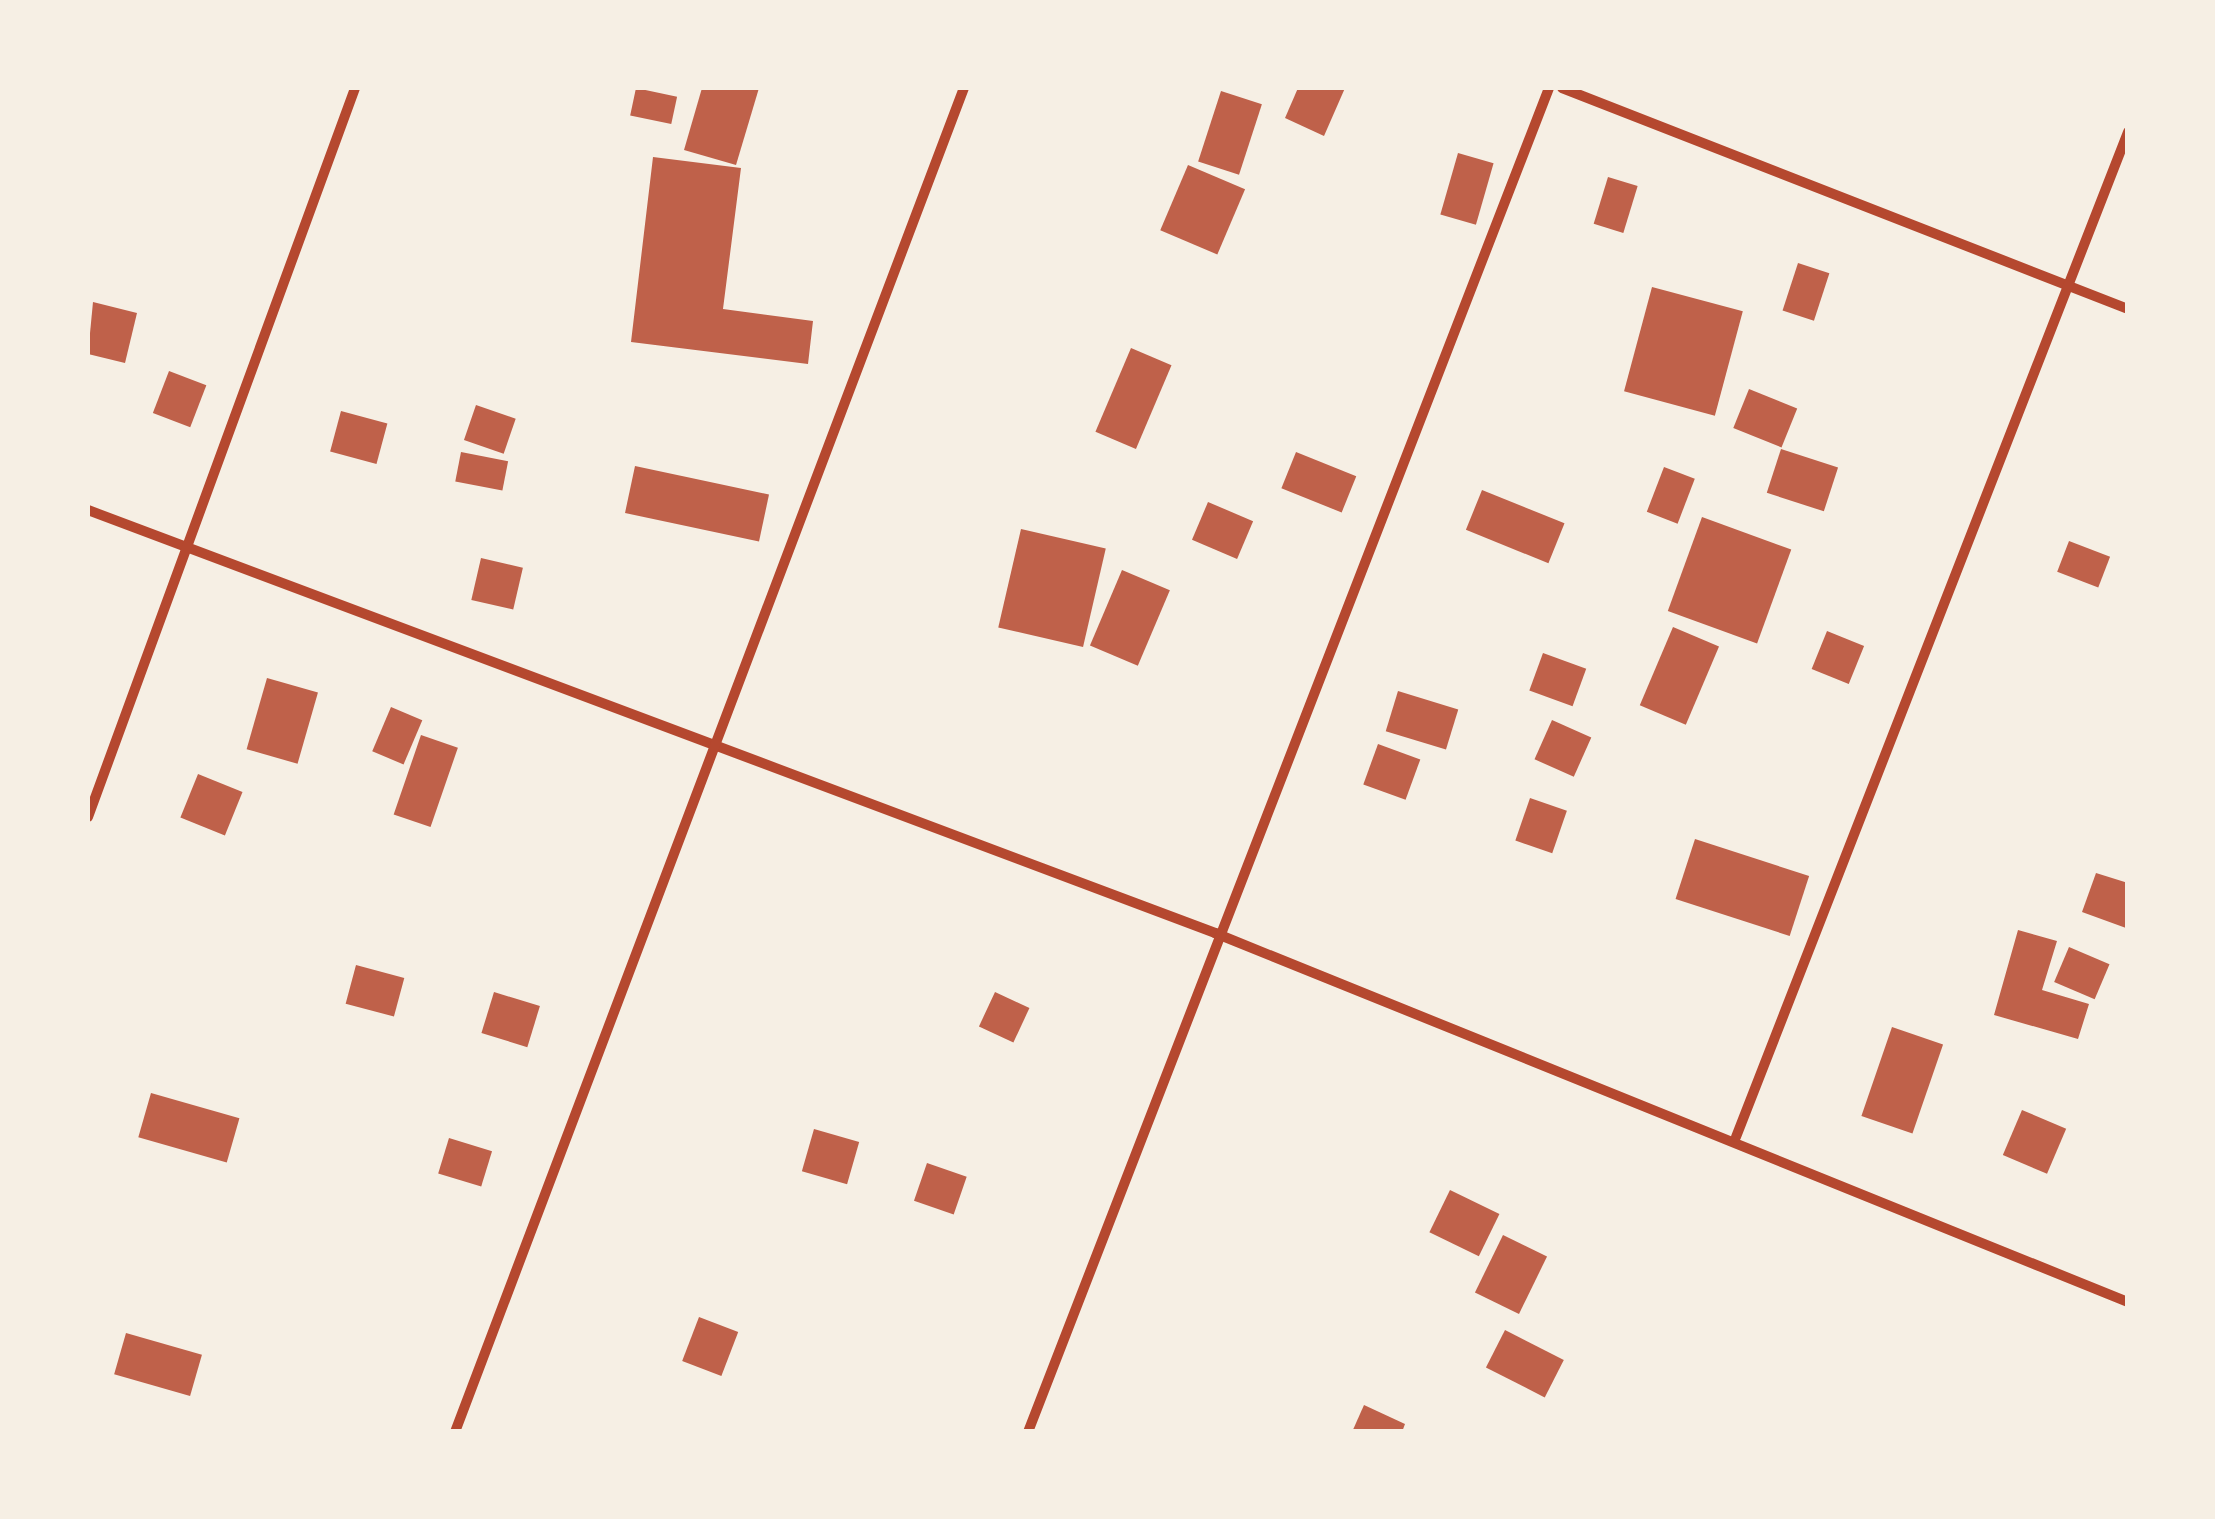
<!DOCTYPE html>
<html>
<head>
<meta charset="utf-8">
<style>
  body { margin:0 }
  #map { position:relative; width:2215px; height:1519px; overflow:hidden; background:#f6efe4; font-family:"DM Sans",sans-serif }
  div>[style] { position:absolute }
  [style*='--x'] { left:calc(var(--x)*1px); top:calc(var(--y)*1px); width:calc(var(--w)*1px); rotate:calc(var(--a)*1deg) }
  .building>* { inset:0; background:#bf614a; transform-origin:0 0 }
  .minor>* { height:10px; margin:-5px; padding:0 5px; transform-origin:5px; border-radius:5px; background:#b5482f }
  span { translate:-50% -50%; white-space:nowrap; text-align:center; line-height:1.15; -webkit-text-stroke:8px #f6efe4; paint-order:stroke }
  .frame { position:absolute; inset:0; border:90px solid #f6efe4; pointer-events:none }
</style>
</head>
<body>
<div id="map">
  <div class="building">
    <i style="left:636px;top:88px;width:42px;height:28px;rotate:12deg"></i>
    <i style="clip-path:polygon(702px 88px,759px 88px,736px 165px,684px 150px)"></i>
    <i style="clip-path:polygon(1298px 88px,1345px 88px,1324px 136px,1285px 118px)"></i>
    <i style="left:1221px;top:91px;width:43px;height:74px;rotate:18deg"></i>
    <i style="left:1458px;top:153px;width:37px;height:64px;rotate:16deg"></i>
    <i style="clip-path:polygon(653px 157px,741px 168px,723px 309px,813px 321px,808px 364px,631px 342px)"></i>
    <i style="left:1188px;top:165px;width:62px;height:71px;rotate:23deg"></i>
    <i style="left:1608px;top:177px;width:31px;height:49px;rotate:17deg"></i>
    <i style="left:1798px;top:263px;width:33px;height:50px;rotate:18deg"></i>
    <i style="left:1652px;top:287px;width:94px;height:108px;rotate:15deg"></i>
    <i style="clip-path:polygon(93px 302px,137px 313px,125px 363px,88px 354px)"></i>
    <i style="left:1131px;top:348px;width:44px;height:91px;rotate:23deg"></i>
    <i style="left:169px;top:371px;width:40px;height:45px;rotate:21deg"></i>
    <i style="left:1749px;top:389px;width:52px;height:42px;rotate:22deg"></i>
    <i style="left:476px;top:405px;width:42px;height:37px;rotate:19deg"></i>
    <i style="left:341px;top:411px;width:48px;height:42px;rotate:15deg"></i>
    <i style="left:1781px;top:449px;width:60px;height:46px;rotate:18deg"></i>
    <i style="left:461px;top:452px;width:48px;height:30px;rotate:11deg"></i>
    <i style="left:1296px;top:452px;width:65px;height:39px;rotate:22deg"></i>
    <i style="left:635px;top:466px;width:137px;height:48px;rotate:12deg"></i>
    <i style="left:1664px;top:467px;width:33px;height:48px;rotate:21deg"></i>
    <i style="left:1482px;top:490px;width:89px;height:43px;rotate:22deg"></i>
    <i style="left:1208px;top:502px;width:49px;height:41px;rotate:23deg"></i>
    <i style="left:1702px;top:517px;width:95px;height:100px;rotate:20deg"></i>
    <i style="left:1021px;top:529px;width:87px;height:101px;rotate:13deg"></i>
    <i style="left:2069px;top:541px;width:44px;height:33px;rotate:21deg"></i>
    <i style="left:481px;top:558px;width:43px;height:43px;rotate:13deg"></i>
    <i style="left:1122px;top:570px;width:52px;height:82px;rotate:23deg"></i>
    <i style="left:1673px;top:627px;width:50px;height:85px;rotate:23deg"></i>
    <i style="left:1827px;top:631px;width:40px;height:41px;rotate:22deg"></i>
    <i style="left:1543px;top:653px;width:46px;height:40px;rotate:20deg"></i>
    <i style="left:267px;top:678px;width:53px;height:74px;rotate:16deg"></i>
    <i style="left:1398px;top:691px;width:63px;height:42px;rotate:17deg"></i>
    <i style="left:391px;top:707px;width:34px;height:48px;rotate:23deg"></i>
    <i style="left:1552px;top:720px;width:43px;height:43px;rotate:24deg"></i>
    <i style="left:421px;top:735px;width:39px;height:84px;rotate:19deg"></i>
    <i style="left:1378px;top:744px;width:45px;height:43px;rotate:20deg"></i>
    <i style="left:198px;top:774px;width:48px;height:47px;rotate:22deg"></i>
    <i style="left:1530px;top:798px;width:39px;height:45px;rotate:19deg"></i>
    <i style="left:1695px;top:839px;width:120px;height:63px;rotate:18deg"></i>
    <i style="clip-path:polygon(2096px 873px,2128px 883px,2126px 928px,2082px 912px)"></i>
    <i style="clip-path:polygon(2018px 930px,2057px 941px,2042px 990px,2089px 1004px,2078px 1039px,1994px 1015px)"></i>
    <i style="left:2069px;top:947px;width:44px;height:38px;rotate:23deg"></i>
    <i style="left:356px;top:965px;width:50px;height:40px;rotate:15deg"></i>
    <i style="left:494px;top:992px;width:48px;height:43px;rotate:17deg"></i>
    <i style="left:995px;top:992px;width:38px;height:38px;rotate:25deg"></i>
    <i style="left:1892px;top:1027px;width:54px;height:94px;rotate:19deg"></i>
    <i style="left:151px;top:1093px;width:92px;height:46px;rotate:16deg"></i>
    <i style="left:2022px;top:1110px;width:48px;height:49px;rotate:23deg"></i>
    <i style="left:814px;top:1129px;width:47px;height:44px;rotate:16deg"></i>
    <i style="left:449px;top:1138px;width:45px;height:37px;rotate:17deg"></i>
    <i style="left:927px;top:1163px;width:42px;height:40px;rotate:19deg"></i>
    <i style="left:1450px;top:1190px;width:55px;height:47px;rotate:26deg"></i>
    <i style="left:1503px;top:1235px;width:49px;height:64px;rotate:26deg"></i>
    <i style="left:699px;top:1317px;width:42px;height:47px;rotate:21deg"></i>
    <i style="left:1505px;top:1330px;width:66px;height:42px;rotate:27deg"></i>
    <i style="left:126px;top:1333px;width:79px;height:43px;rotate:16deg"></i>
    <i style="clip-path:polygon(1364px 1405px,1405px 1424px,1402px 1432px,1352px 1432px)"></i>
  </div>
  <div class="minor">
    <i style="--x:1562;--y:88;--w:608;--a:21.33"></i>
    <i style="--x:88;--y:510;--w:1204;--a:20.57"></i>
    <i style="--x:1215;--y:933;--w:985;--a:22.01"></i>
    <i style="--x:88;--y:817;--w:776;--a:-69.88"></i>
    <i style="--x:1736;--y:1137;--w:1079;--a:-68.69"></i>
    <i style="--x:455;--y:1432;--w:1437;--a:-69.26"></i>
    <i style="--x:1028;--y:1432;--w:1441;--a:-68.81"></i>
  </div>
  <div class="frame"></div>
</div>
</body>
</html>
